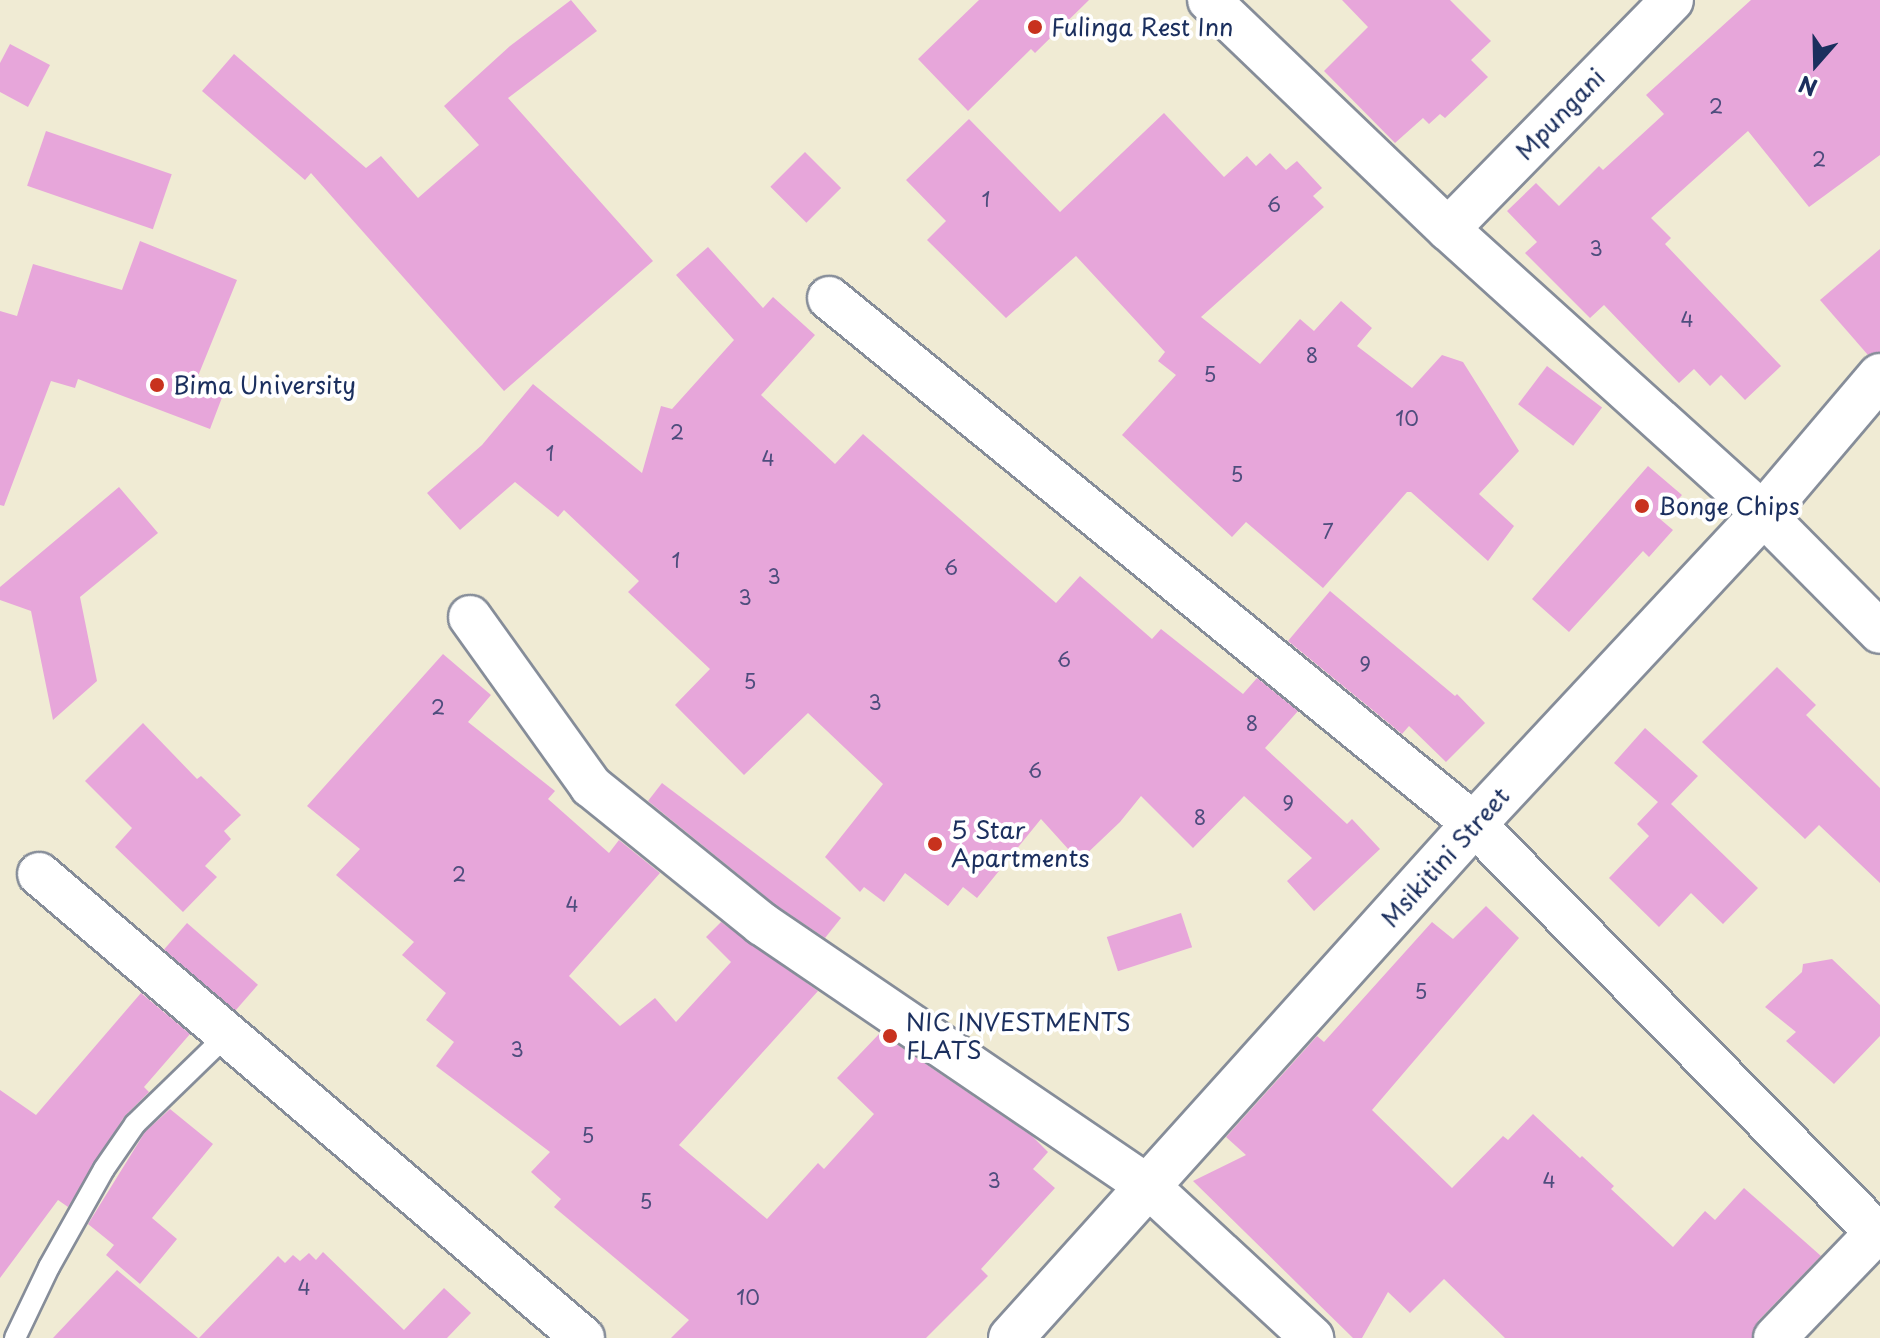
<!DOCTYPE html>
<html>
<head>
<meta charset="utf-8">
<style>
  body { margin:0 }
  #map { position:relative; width:1880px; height:1338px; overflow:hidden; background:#f0ebd4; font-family:"Playpen Sans",sans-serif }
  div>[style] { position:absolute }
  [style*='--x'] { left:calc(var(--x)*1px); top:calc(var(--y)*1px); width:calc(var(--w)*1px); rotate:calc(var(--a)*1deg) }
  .building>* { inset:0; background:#e7a6da; transform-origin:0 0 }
  .roads { filter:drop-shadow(2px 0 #868d99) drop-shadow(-2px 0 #868d99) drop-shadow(0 2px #868d99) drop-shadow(0 -2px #868d99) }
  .service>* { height:20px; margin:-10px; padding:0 10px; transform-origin:10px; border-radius:10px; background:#fff }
  .minor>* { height:42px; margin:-21px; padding:0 21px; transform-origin:21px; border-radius:21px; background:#fff }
  .tertiary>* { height:44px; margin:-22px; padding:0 22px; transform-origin:22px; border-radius:22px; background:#fff }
  .dots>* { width:22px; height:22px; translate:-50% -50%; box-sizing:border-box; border:4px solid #fff; border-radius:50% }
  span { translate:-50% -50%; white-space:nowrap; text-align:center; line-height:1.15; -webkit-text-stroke:8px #fff; paint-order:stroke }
  .number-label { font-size:20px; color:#4e4d7d }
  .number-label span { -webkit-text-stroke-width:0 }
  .poi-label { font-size:24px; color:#1b2f5e }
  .left { translate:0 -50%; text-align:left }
  .street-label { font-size:24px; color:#1b2f5e }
  .north { position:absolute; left:1776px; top:24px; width:80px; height:80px; -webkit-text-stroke:6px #fff; paint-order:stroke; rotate:200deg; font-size:22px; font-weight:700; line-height:32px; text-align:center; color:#1b2f5e }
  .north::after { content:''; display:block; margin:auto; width:28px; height:36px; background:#1b2f5e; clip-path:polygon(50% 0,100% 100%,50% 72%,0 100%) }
</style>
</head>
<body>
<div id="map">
  <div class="building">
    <i style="clip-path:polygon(571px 0,597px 31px,508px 98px,653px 261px,504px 391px,311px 173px,305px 180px,202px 91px,234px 54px,366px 168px,381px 156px,418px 198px,479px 145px,444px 106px,510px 46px)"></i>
    <i style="clip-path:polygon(979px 0,1089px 0,1035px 53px,1031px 49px,968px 111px,918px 59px)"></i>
    <i style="clip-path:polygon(1342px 0,1450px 0,1491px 41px,1471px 60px,1488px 77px,1445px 118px,1440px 114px,1429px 124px,1423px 118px,1395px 143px,1324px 71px,1368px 27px)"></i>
    <i style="clip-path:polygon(1751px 0,1880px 0,1880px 155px,1809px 207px,1748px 131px,1651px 218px,1671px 238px,1665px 244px,1781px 366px,1745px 400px,1721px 375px,1710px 386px,1694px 369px,1679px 383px,1604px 305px,1590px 318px,1525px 253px,1537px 242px,1507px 211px,1536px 183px,1559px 206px,1599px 166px,1603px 170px,1664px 114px,1646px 95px)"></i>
    <i style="clip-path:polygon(10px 44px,50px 65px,28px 107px,0 92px,0 63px)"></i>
    <i style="clip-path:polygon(1164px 113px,1224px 177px,1247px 156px,1256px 166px,1270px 153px,1286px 170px,1297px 161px,1322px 188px,1313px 196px,1324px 207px,1201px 317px,1260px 364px,1300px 319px,1314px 331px,1341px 301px,1372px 328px,1357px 346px,1412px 388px,1442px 355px,1463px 362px,1519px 451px,1479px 494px,1514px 526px,1488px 561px,1411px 492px,1407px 492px,1323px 588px,1246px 522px,1232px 537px,1122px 435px,1176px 375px,1158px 361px,1165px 352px,1076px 256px,1006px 318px,927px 240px,946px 221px,906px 180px,969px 119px,1060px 212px)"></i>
    <i style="left:46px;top:131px;width:133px;height:58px;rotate:19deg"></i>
    <i style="left:805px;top:152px;width:51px;height:49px;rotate:45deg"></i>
    <i style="clip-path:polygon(140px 241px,237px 280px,198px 376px,226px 387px,210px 429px,78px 379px,75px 388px,51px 381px,4px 506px,0 505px,0 311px,17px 316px,33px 264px,122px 290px)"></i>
    <i style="clip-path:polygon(708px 247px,763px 308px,773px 297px,815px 335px,761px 395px,835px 464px,863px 434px,1056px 603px,1080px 576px,1152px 639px,1161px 629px,1243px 694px,1257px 678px,1298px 711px,1265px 748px,1347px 824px,1352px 819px,1380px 849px,1314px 911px,1287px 881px,1312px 858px,1244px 796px,1193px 848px,1141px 796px,1120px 822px,1079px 861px,1041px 819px,977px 898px,963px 887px,948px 906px,905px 873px,884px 902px,864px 887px,860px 892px,825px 857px,883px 784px,808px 713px,744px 775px,675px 705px,710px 669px,628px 592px,639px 581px,564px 510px,558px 517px,515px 482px,460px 530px,427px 493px,482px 445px,533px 384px,642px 473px,661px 406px,672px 409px,734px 340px,676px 275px)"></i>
    <i style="clip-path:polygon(1880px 249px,1880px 352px,1868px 355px,1820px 300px)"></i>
    <i style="left:1547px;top:366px;width:69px;height:48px;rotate:37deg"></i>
    <i style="clip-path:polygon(1648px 466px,1682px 495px,1660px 519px,1673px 530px,1649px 557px,1643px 551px,1569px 632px,1532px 599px)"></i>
    <i style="clip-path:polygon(119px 487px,158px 533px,80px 597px,97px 681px,53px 720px,31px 611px,0 600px,0 587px)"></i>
    <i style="clip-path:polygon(1330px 591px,1455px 696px,1457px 694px,1485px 723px,1446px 762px,1409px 726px,1402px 734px,1288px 641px)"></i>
    <i style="clip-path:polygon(443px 654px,491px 695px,468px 722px,555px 791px,548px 799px,609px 853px,619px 840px,660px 873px,569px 976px,620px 1026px,655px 998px,676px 1022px,731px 962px,706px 937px,721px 922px,818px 991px,679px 1145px,767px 1219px,818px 1163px,824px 1169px,874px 1114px,837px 1078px,880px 1033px,1032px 1136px,1048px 1152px,1033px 1169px,1055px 1188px,981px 1269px,988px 1276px,926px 1338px,671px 1338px,689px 1320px,554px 1207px,561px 1199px,531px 1172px,550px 1152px,436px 1066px,454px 1042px,426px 1020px,446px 993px,402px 955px,414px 942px,336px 875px,360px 849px,307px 806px)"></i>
    <i style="clip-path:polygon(1777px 667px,1816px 705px,1806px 715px,1880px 788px,1880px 883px,1819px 825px,1805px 839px,1702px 742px)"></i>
    <i style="clip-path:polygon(143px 723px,197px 779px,201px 776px,241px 815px,224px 831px,231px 839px,205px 866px,217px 877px,183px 912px,115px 847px,132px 828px,85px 781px)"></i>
    <i style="clip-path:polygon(1645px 728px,1698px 776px,1671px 804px,1758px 888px,1723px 924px,1691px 893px,1659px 927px,1609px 878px,1649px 836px,1637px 824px,1658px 802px,1614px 763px)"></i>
    <i style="clip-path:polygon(662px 783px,841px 918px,825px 938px,776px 905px,648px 801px)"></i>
    <i style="clip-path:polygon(1486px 906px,1519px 938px,1372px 1110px,1452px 1188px,1503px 1136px,1508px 1140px,1533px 1114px,1580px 1158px,1582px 1156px,1614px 1186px,1611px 1189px,1673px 1247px,1705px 1211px,1715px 1220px,1744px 1188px,1821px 1256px,1758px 1321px,1752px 1338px,1505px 1338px,1444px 1279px,1410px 1313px,1388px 1292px,1362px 1338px,1353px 1338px,1193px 1181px,1246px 1155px,1226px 1137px,1317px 1036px,1324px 1042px,1432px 922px,1453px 939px)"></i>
    <i style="left:1181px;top:913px;width:36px;height:78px;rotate:72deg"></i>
    <i style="left:187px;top:923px;width:94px;height:35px;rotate:41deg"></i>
    <i style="clip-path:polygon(1832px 959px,1880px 1005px,1880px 1036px,1834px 1084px,1786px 1041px,1796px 1032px,1765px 1007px,1802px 972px,1803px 964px)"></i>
    <i style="clip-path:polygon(141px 993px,190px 1034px,144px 1087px,149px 1092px,124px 1117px,68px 1207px,58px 1200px,0 1278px,0 1090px,36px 1115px)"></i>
    <i style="clip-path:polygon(170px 1109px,213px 1144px,152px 1218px,177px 1239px,140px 1284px,106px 1255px,114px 1245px,88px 1224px,145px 1132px)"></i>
    <i style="clip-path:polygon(323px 1252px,404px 1330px,444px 1288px,471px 1313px,447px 1338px,199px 1338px,278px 1256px,285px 1263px,293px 1255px,300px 1261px,309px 1253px,316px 1260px)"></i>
    <i style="clip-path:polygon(117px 1270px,198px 1338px,53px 1338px)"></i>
  </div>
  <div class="roads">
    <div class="service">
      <i style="--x:15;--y:1338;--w:79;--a:-64.4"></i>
      <i style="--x:49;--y:1267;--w:112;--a:-60.7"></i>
      <i style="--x:104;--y:1169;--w:55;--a:-55.4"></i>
      <i style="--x:135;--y:1124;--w:128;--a:-44.1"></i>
    </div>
    <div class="minor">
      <i style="--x:1209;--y:0;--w:331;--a:43.8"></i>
      <i style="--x:1448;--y:229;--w:425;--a:42.1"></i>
      <i style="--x:1763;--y:514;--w:166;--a:45.2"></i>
      <i style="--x:1448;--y:229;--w:320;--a:-45.6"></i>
      <i style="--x:829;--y:298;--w:832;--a:39.2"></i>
      <i style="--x:1474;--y:824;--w:578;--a:45.42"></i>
      <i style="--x:470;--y:617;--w:208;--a:54.4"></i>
      <i style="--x:591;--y:786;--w:220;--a:38.9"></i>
      <i style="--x:762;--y:924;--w:467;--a:34.2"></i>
      <i style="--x:1148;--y:1186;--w:224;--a:42.8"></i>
      <i style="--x:39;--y:874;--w:715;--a:40.46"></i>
      <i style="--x:1775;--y:1338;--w:151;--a:-46.1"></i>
    </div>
    <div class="tertiary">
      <i style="--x:1011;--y:1338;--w:692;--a:-47.99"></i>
      <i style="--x:1474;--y:824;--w:424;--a:-47"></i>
      <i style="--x:1763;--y:514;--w:181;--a:-49.7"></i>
    </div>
  </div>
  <div class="dots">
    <i style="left:1035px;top:27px;background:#c8321e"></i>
    <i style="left:157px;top:385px;background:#c8321e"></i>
    <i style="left:1642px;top:506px;background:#c8321e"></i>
    <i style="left:935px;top:844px;background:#c8321e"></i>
    <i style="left:890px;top:1036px;background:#c8321e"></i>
  </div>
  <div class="number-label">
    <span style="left:1716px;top:106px">2</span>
    <span style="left:1819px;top:159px">2</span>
    <span style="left:986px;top:199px">1</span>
    <span style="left:1274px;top:204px">6</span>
    <span style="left:1596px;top:248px">3</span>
    <span style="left:1687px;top:319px">4</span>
    <span style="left:1312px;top:355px">8</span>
    <span style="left:1210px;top:374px">5</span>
    <span style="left:1407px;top:418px">10</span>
    <span style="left:677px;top:432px">2</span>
    <span style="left:550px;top:453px">1</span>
    <span style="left:768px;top:458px">4</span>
    <span style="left:1237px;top:474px">5</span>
    <span style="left:1328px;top:531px">7</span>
    <span style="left:676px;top:560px">1</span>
    <span style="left:951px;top:567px">6</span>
    <span style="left:774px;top:576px">3</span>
    <span style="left:745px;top:597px">3</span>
    <span style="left:1064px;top:659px">6</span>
    <span style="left:1365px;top:664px">9</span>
    <span style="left:750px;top:681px">5</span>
    <span style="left:875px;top:702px">3</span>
    <span style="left:438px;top:707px">2</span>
    <span style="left:1252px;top:723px">8</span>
    <span style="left:1035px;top:770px">6</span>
    <span style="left:1288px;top:803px">9</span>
    <span style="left:1200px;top:817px">8</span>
    <span style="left:459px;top:874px">2</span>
    <span style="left:572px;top:904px">4</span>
    <span style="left:1421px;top:991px">5</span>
    <span style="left:517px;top:1049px">3</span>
    <span style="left:588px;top:1135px">5</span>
    <span style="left:994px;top:1180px">3</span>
    <span style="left:1549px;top:1180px">4</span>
    <span style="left:646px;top:1201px">5</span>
    <span style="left:304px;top:1287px">4</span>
    <span style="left:748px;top:1297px">10</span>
  </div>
  <div class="poi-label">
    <span class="left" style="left:1051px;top:27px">Fulinga Rest Inn</span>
    <span class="left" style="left:173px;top:385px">Bima University</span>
    <span class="left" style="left:1658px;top:506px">Bonge Chips</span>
    <span class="left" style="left:951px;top:844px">5 Star<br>Apartments</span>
    <span class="left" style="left:906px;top:1036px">NIC INVESTMENTS<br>FLATS</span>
  </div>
  <div class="street-label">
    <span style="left:1560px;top:114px;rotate:-46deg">Mpungani</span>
    <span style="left:1445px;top:857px;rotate:-48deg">Msikitini Street</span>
  </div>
  <div class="north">N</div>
</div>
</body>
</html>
